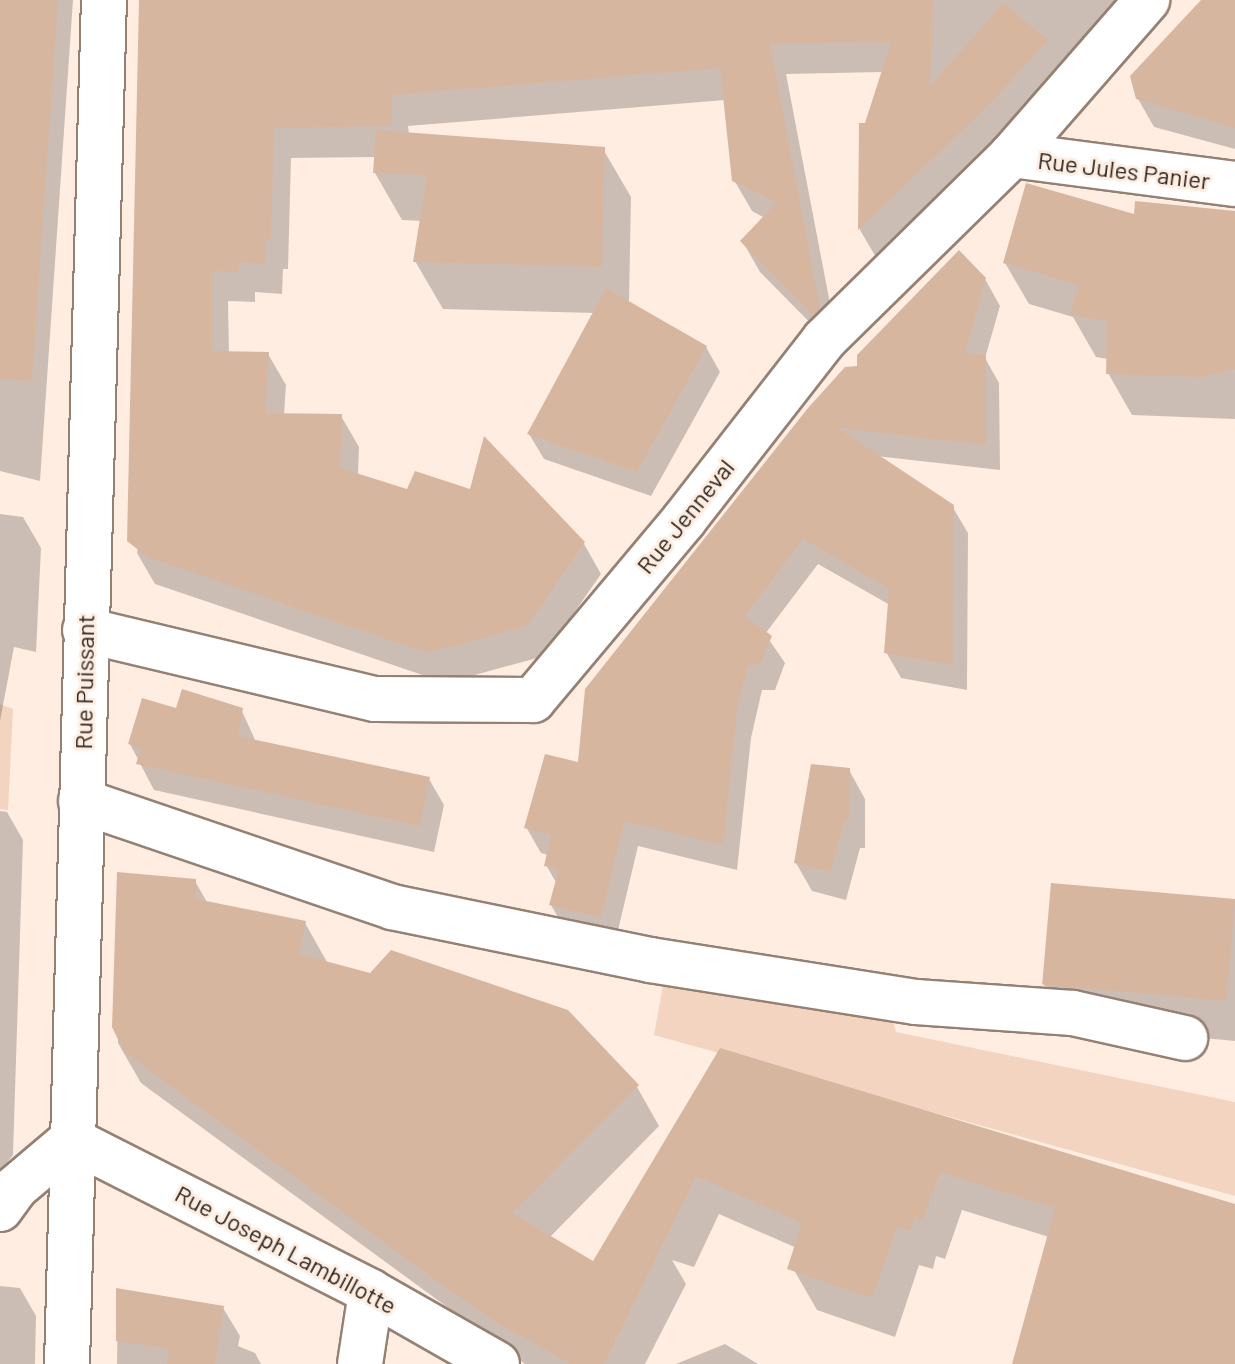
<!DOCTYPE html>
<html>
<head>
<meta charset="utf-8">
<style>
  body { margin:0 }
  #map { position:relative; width:1235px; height:1364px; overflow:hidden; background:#ffede1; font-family:Barlow,sans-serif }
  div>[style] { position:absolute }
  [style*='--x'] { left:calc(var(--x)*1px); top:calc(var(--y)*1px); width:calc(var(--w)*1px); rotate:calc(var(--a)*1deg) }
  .green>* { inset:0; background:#f3d4c0 }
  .shadow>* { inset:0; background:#0003 }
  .building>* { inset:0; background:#d7b6a0; transform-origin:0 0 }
  .roads { filter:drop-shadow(2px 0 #958174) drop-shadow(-2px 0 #958174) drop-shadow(0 2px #958174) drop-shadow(0 -2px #958174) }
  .minor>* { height:44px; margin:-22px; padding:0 22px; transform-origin:22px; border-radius:22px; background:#fff }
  span { translate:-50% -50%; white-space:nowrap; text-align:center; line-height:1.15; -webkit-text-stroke:6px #ffede1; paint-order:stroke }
  .street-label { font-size:24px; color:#2b241e }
</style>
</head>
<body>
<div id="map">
  <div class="green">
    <i style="clip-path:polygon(0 704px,13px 709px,8px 810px,0 809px)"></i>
    <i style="clip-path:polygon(667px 963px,887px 998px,896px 1032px,1235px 1102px,1235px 1196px,654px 1035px)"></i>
  </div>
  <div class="shadow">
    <i style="clip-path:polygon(0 0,73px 0,40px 481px,0 471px)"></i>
    <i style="clip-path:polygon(141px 0,1129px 0,1004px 138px,877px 259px,860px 230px,861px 125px,867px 125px,883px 72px,786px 74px,837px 340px,832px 345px,760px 272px,743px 242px,765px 218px,752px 211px,734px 180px,725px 100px,408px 126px,409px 134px,603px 149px,631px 197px,629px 303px,706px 347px,720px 372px,651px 496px,544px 459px,529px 434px,595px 313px,443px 309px,415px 261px,422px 221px,402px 220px,375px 173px,376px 157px,291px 158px,288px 269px,283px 269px,282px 294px,255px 292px,255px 302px,228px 301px,229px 354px,268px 354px,286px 385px,284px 415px,341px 416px,359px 447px,358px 476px,584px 544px,601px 574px,544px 656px,446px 683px,155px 584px,137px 553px,145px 505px)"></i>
    <i style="clip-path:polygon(1204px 0,1235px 0,1235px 149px,1154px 127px,1138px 99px)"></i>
    <i style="clip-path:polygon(1235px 213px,1235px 419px,1132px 415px,1108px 373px,1108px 359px,1096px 357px,1073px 317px,1029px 304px,1005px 263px,1136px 217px)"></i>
    <i style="clip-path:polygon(985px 279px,1000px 306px,985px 358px,999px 383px,1000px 470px,876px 456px,952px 506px,968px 533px,967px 690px,901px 678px,886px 652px,890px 605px,818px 564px,765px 634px,785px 663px,775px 690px,762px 690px,751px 738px,737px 870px,638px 846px,615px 943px,566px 931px,551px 905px,557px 884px,546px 865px,548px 855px,541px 853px,526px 827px,580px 764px,859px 367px)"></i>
    <i style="clip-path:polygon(0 514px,23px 517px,41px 548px,36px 652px,14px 647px,0 721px)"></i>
    <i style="clip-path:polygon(241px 709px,256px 742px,429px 779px,444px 805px,434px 852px,154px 790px,130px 744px,177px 711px)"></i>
    <i style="clip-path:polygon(849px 770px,865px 799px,865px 848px,860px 848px,846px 900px,812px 891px,796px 863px)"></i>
    <i style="clip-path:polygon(0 811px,7px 812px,23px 840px,13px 1155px,0 1171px)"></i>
    <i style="clip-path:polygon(119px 875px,195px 881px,208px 904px,305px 923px,327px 962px,637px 1087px,659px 1126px,549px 1238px,593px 1264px,721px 1050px,1235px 1206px,1235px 1364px,1014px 1364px,1049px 1237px,962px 1210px,945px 1259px,936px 1256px,933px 1269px,919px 1265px,895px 1337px,817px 1310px,794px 1270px,799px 1249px,719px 1214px,694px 1267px,672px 1260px,686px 1284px,645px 1364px,525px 1364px,141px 1083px,118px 1043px)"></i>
    <i style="clip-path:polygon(1235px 902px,1235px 1041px,1067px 1025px,1043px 983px)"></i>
    <i style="clip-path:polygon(0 1286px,20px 1288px,36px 1316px,35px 1364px,0 1364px)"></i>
    <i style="clip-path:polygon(118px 1290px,223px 1308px,240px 1336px,238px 1346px,255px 1353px,261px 1364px,117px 1364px)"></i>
    <i style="clip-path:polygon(725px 1344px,758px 1364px,676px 1364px)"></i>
  </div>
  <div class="building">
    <i style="clip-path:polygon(0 0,58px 0,32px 381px,0 379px)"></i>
    <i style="clip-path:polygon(139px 0,933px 0,930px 86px,1003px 3px,1048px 40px,987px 107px,858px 230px,859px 123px,865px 123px,891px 42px,770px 44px,820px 308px,813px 316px,740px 241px,777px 202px,732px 181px,720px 68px,392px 95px,392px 126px,274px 128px,271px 239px,266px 239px,265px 264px,239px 262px,238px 272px,212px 271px,212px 351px,269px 352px,265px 413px,342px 414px,340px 468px,407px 489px,415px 471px,470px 489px,484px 436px,585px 542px,527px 626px,427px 653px,147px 557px,127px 541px)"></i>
    <i style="clip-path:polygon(1201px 0,1235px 0,1235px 128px,1136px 99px,1130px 76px)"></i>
    <i style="clip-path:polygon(376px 130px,605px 147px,602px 267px,413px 262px,427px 175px,373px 173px)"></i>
    <i style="clip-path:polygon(1026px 183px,1134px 214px,1135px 201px,1235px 211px,1235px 369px,1199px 377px,1106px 374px,1107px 321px,1070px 315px,1078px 285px,1003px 263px)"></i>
    <i style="clip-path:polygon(959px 250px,986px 278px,965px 353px,986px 355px,986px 445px,838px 428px,954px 505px,953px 665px,884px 653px,889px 589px,803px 539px,745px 616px,772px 636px,760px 664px,748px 665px,737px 711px,723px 845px,624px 821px,601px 918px,549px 905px,559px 869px,544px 866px,551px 835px,524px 828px,545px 754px,578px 762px,585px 689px,808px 408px,845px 367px,857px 366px,857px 355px)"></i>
    <i style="clip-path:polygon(606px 288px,707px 346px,637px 472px,527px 434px)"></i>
    <i style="clip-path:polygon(182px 689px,243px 708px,238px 736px,430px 777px,420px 826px,136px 764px,141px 748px,128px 744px,142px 698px,176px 708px)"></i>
    <i style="clip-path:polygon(811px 764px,850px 768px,849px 821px,844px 820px,831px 872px,794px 863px)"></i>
    <i style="clip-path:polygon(117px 872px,196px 879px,196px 899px,306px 921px,299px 954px,370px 973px,391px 950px,568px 1010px,639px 1085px,512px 1213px,593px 1261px,720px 1048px,1235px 1204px,1235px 1364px,1012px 1364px,1055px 1208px,940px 1172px,923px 1220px,914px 1218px,910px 1231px,897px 1227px,872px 1298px,787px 1269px,802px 1223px,696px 1176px,604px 1364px,571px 1364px,494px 1321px,424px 1272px,124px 1052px,112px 1027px)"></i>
    <i style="left:1051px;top:883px;width:185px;height:102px;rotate:5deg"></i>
    <i style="clip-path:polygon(116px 1288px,224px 1306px,215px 1364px,167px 1364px,169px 1349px,116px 1341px)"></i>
  </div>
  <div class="roads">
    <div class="minor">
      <i style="--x:1012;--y:155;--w:225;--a:7.4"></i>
      <i style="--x:85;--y:630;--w:298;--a:13.4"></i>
      <i style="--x:375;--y:699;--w:158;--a:0.4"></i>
      <i style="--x:533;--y:700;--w:235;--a:-50"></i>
      <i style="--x:684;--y:520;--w:228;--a:-52.1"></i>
      <i style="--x:824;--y:340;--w:264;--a:-44.5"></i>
      <i style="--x:1012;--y:155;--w:206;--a:-48.9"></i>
      <i style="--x:81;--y:801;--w:329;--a:18.8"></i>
      <i style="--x:392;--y:907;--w:263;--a:11.6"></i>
      <i style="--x:650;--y:960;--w:269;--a:9"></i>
      <i style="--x:916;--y:1002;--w:157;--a:4"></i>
      <i style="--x:1073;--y:1013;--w:115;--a:12.6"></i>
      <i style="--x:72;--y:1140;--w:335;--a:26.9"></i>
      <i style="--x:371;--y:1292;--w:145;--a:29.7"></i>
      <i style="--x:0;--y:1209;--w:26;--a:-54"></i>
      <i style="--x:15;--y:1188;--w:75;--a:-40.1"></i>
      <i style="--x:67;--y:1364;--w:1365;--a:-88.45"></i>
      <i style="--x:360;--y:1364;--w:73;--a:-81.3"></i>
    </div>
  </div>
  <div class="street-label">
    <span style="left:1124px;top:170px;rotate:7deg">Rue Jules Panier</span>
    <span style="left:685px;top:516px;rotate:-51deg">Rue Jenneval</span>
    <span style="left:84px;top:682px;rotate:-89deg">Rue Puissant</span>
    <span style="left:286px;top:1249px;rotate:28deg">Rue Joseph Lambillotte</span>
  </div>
</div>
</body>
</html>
